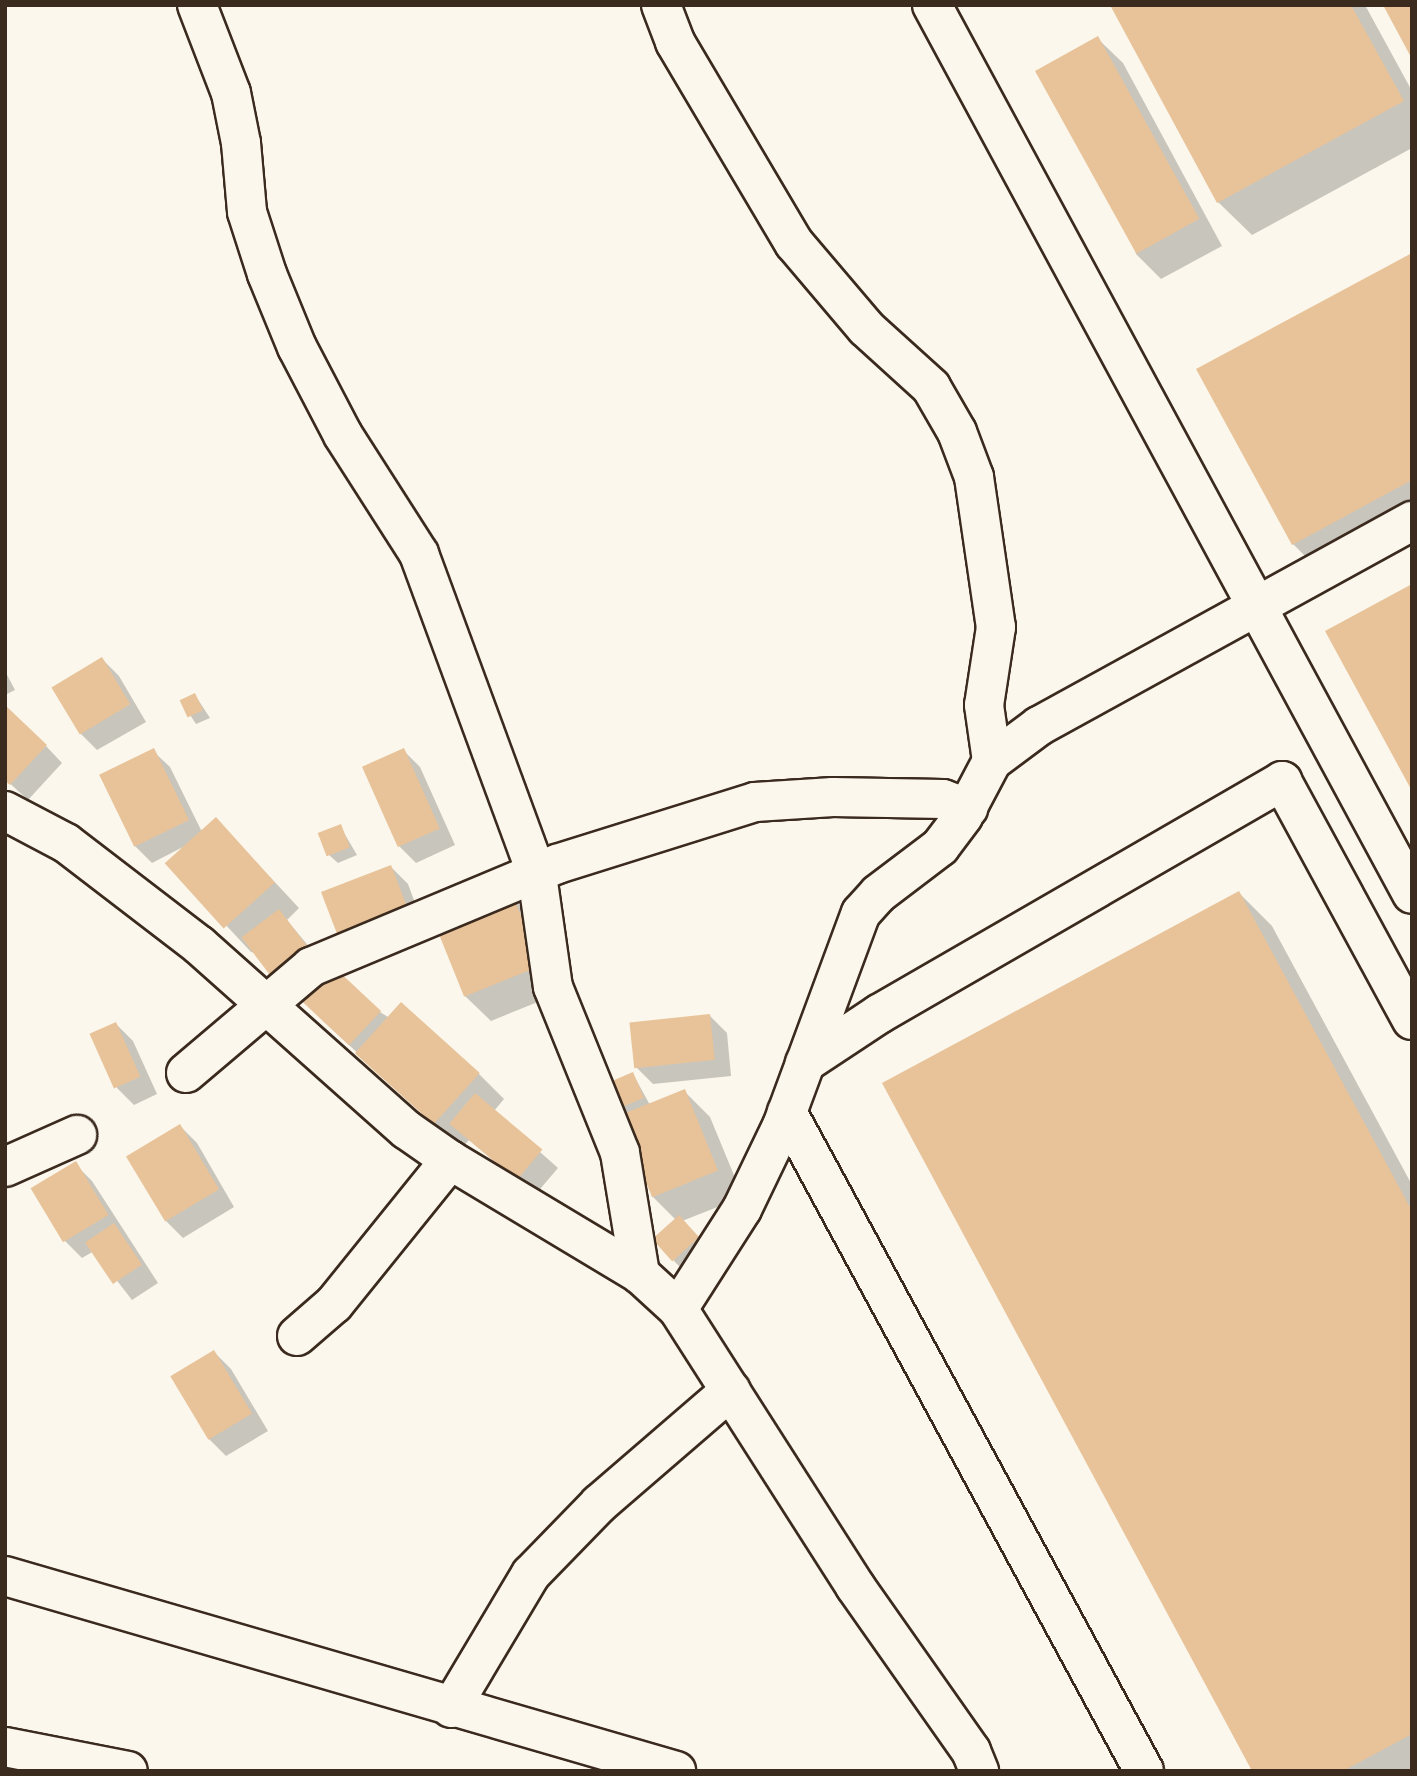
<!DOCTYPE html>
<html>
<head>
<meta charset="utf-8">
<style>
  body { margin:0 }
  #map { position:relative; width:1417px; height:1776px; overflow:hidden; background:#fbf7ec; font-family:"Indie Flower",sans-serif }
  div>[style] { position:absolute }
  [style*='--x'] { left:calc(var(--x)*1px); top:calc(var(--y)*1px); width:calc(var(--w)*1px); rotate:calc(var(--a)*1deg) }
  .shadow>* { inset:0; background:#0003 }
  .building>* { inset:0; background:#e8c399; transform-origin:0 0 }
  .roads { filter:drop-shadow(2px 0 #3b2a1e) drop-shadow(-2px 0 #3b2a1e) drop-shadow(0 2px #3b2a1e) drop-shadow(0 -2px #3b2a1e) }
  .minor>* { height:38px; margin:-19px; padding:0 19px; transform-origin:19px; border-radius:19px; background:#fbf7ec }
  .highway>* { height:38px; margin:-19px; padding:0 19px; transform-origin:19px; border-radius:19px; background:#fbf7ec }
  span { translate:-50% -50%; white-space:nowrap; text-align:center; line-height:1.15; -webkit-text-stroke:7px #fbf7ec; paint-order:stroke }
  .frame { position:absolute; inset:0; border:7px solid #3b2a1e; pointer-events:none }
</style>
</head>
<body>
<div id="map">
  <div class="shadow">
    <i style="clip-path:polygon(1112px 5px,1365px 5px,1412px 91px,1412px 148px,1252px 235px,1218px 202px)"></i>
    <i style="clip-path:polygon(1097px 38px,1123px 63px,1222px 246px,1161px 279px,1136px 254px)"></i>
    <i style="clip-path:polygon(1412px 255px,1412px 531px,1326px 577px,1293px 544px)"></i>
    <i style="clip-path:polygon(102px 659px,119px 676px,146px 722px,97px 750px,80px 733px)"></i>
    <i style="clip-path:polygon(5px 671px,15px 690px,5px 695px)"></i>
    <i style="clip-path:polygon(195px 695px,210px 718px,196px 724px,181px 701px)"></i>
    <i style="clip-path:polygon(46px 746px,62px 763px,28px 800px,5px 779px)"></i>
    <i style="clip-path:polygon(403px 750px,420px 767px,455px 845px,416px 863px,399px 846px)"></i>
    <i style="clip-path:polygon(153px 751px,170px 767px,202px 832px,216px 819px,299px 908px,287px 920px,324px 965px,251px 952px,168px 863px,183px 847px,152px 863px,135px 846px)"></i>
    <i style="clip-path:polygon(340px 826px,357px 855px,338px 863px,329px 855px)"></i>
    <i style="clip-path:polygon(391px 867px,408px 884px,425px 930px,358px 955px)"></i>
    <i style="clip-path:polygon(1239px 893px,1272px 926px,1412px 1185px,1412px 1771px,1254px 1771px)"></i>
    <i style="clip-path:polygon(512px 898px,538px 923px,565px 991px,491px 1021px,465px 996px)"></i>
    <i style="clip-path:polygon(380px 1012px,479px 1074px,504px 1099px,494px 1111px,558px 1168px,535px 1195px,469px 1140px,461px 1149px,322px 1020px)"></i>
    <i style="clip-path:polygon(710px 1016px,727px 1033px,731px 1076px,653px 1084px,636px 1067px)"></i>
    <i style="clip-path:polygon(116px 1024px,133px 1041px,157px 1094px,134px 1105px,117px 1088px)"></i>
    <i style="clip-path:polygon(633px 1074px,650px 1105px,685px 1092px,710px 1117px,743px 1197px,682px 1221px,706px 1247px,682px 1269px,674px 1261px,676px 1220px,653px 1197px,619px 1108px)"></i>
    <i style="clip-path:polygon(180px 1126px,197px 1143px,234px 1207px,183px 1238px,166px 1221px)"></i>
    <i style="clip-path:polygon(75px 1164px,92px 1181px,158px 1283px,132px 1300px,94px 1251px,82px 1258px,65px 1241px,33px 1190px)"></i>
    <i style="clip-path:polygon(214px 1352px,231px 1369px,268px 1431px,226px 1456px,209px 1439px)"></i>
  </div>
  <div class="building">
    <i style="clip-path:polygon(1110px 5px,1351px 5px,1404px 101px,1217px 203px)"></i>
    <i style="clip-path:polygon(1383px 5px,1412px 5px,1412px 59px)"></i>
    <i style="left:1098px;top:36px;width:209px;height:72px;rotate:61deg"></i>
    <i style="clip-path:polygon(1412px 253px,1412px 480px,1292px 545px,1196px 369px)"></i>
    <i style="clip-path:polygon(1412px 584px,1412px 791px,1325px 631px)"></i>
    <i style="left:102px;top:657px;width:55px;height:59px;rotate:59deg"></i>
    <i style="left:195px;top:693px;width:19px;height:17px;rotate:65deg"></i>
    <i style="clip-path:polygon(5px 705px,47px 745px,10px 785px,5px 781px)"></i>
    <i style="left:154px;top:748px;width:80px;height:61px;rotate:64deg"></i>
    <i style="left:404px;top:748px;width:88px;height:46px;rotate:66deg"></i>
    <i style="left:216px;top:817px;width:88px;height:69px;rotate:48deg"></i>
    <i style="left:341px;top:824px;width:25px;height:25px;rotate:69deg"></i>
    <i style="left:391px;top:865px;width:51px;height:75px;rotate:69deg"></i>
    <i style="clip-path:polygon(1239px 891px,1412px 1211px,1412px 1734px,1343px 1771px,1252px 1771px,882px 1083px)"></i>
    <i style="left:513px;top:896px;width:75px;height:83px;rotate:68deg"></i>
    <i style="left:279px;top:909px;width:48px;height:47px;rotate:53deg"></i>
    <i style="left:335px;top:968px;width:63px;height:47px;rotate:43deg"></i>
    <i style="left:401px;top:1002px;width:106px;height:69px;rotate:42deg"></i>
    <i style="left:710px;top:1014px;width:46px;height:81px;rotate:84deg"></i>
    <i style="left:116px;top:1022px;width:60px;height:29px;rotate:66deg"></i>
    <i style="left:633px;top:1072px;width:28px;height:28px;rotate:67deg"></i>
    <i style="left:685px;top:1089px;width:88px;height:71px;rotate:68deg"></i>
    <i style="left:475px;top:1093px;width:88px;height:40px;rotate:40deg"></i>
    <i style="left:180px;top:1124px;width:76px;height:63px;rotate:59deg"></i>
    <i style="left:76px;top:1161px;width:63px;height:53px;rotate:59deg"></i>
    <i style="left:679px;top:1215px;width:30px;height:36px;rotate:48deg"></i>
    <i style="left:114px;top:1223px;width:50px;height:35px;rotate:56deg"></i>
    <i style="left:214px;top:1350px;width:74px;height:51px;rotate:59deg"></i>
  </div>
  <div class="roads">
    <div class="minor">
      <i style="--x:197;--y:5;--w:94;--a:68.9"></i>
      <i style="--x:231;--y:93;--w:51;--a:78.7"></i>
      <i style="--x:241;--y:143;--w:69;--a:85"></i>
      <i style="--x:247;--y:212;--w:65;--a:72.1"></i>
      <i style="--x:267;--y:274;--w:79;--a:67.7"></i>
      <i style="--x:297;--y:347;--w:99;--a:62.4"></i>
      <i style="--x:343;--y:435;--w:141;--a:57.4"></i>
      <i style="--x:419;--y:554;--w:342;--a:69.8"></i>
      <i style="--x:537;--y:875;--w:113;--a:81.9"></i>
      <i style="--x:553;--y:987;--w:179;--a:68"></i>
      <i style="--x:620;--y:1153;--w:123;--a:80.6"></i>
      <i style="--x:661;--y:5;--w:40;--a:69"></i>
      <i style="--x:675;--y:42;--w:234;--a:59.4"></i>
      <i style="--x:794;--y:243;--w:111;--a:49.7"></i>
      <i style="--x:866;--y:328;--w:88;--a:42.2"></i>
      <i style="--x:931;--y:387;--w:52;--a:60"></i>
      <i style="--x:957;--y:432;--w:48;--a:69.3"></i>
      <i style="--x:974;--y:477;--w:152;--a:81.7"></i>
      <i style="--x:996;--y:627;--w:79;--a:98.7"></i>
      <i style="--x:984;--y:705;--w:57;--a:81.9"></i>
      <i style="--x:932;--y:5;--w:1010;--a:61.63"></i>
      <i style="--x:5;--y:811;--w:69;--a:27.7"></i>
      <i style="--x:66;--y:843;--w:168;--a:37.5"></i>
      <i style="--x:199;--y:945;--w:278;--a:41.7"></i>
      <i style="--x:407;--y:1130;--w:52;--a:34.9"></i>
      <i style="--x:450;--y:1160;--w:222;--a:31"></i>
      <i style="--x:640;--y:1274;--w:52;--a:42.6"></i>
      <i style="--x:678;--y:1309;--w:329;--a:57.4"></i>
      <i style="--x:855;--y:1586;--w:202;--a:54.9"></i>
      <i style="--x:971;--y:1751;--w:22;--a:68"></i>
      <i style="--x:805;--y:1063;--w:89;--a:-33.5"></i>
      <i style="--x:879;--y:1014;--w:466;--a:-30"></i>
      <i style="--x:1282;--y:781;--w:272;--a:61.5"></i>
      <i style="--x:186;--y:1073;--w:164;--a:-40.3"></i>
      <i style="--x:311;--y:967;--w:267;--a:-22.7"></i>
      <i style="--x:557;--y:864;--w:207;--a:-17.4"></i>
      <i style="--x:755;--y:802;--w:78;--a:-3.7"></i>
      <i style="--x:833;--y:797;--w:110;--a:1"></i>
      <i style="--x:943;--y:799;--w:27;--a:20"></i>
      <i style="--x:787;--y:1112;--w:749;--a:61.55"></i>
      <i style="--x:5;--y:1167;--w:79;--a:-24"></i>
      <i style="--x:678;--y:1309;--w:119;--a:-57.4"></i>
      <i style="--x:742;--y:1209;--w:92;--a:-64.3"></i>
      <i style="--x:782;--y:1126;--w:227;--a:-69.7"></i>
      <i style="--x:861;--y:913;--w:25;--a:-48"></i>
      <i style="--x:878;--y:894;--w:78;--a:-37.2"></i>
      <i style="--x:940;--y:847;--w:39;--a:-53"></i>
      <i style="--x:963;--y:816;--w:62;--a:-62.2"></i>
      <i style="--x:992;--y:761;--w:59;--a:-36.7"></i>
      <i style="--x:1039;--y:726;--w:426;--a:-28.8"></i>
      <i style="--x:297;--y:1336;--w:49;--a:-40.9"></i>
      <i style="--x:334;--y:1304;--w:185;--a:-51.1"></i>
      <i style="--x:5;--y:1576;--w:699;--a:16.2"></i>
      <i style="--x:451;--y:1708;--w:156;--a:-59.2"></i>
      <i style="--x:531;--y:1574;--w:98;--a:-45.8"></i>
      <i style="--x:599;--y:1504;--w:174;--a:-40.8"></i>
    </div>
    <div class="highway">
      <i style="--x:5;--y:1747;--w:125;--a:11"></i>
    </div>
  </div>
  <div class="frame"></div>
</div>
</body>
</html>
